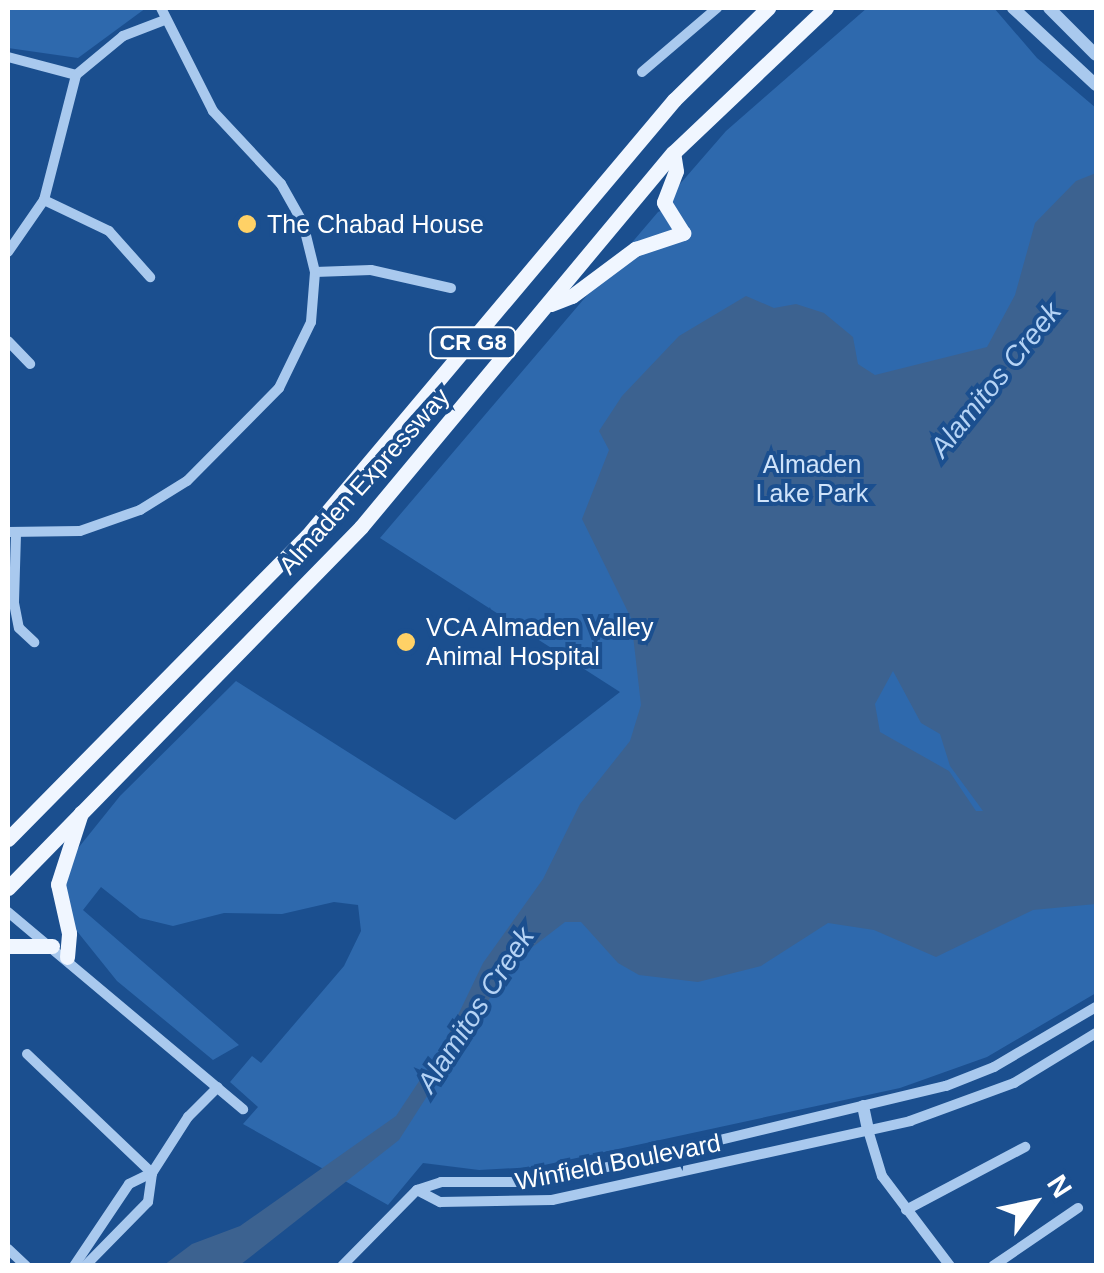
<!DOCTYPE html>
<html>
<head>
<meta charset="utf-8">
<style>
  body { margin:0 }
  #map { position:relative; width:1104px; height:1273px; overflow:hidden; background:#1b4f8f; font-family:Helvetica,sans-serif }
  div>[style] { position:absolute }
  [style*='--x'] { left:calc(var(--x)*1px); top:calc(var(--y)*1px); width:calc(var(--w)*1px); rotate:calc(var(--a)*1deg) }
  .green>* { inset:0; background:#2e69ad }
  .water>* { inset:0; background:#3c6290 }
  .minor>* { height:10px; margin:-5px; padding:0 5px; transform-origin:5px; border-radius:5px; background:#a9c9ee }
  .tertiary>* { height:12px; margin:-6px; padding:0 6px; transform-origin:6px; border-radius:6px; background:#a9c9ee }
  .primary>* { height:15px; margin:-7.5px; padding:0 7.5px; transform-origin:7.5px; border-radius:7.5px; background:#f0f6ff }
  .dots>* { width:28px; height:28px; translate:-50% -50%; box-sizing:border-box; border:5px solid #1b4f8f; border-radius:50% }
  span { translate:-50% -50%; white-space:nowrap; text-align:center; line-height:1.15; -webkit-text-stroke:8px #1b4f8f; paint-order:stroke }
  .shield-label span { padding:2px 8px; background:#1b4f8f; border:2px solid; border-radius:8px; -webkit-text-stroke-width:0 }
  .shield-label { font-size:22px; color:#fff; font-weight:700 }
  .poi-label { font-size:25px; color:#fff }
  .left { translate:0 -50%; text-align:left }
  .park-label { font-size:25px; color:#cfe3fa }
  .street-label { font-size:25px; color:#fff }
  .water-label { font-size:28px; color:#b5d3f5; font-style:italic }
  .frame { position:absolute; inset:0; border:10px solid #fff; pointer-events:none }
  .north { position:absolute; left:984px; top:1153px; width:100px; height:100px; -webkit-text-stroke:8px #1b4f8f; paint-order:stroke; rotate:57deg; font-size:28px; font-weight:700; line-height:40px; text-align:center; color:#fff }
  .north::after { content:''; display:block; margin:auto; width:35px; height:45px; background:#fff; clip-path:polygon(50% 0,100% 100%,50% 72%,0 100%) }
</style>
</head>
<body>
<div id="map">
  <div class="green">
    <i style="clip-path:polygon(8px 8px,146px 8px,78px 58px,8px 48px)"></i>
    <i style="clip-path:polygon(867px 8px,994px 8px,1037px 58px,1096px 108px,1096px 993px,987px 1057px,900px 1088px,535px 1167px,479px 1170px,423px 1163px,388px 1205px,243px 1124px,258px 1107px,230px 1082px,252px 1056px,261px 1063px,344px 966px,361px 931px,358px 905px,334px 902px,282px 914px,224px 913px,173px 926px,140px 918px,101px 887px,83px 910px,239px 1045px,213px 1060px,117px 981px,76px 930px,62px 889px,75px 852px,120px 796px,236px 681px,455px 820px,620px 692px,380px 538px,658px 212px,670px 207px,673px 192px,726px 131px)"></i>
  </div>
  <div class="water">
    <i style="clip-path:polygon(evenodd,1096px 173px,1096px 904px,1033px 910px,936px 957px,874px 930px,828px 923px,761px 966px,698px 982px,639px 975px,618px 963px,581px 922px,565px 922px,513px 962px,399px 1140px,240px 1265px,164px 1265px,192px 1244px,240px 1226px,396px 1116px,445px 1042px,483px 963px,543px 879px,580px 804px,630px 741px,641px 705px,631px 618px,582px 519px,609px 450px,599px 431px,622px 396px,679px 336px,746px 296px,774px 308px,796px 304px,824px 313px,853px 337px,858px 364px,875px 375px,987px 347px,1015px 295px,1035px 223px,1076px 181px,1096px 173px,893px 671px,921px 723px,940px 734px,950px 766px,983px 811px,976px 811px,949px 771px,880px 732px,875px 704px,893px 671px)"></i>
  </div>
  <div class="minor">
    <i style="--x:8;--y:57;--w:70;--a:14.8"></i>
    <i style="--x:642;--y:72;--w:99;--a:-40.5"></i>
    <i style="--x:44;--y:200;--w:72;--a:25.5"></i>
    <i style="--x:109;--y:231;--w:62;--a:48.3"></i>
    <i style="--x:8;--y:252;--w:63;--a:-55.3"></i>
    <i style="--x:44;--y:200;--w:129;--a:-75.6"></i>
    <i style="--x:76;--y:75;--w:61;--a:-39.7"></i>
    <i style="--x:123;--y:36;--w:45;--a:-20.9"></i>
    <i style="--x:315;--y:272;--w:56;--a:-2"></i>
    <i style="--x:371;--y:270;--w:82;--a:12.7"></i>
    <i style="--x:8;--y:341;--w:32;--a:46"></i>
    <i style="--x:8;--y:532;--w:72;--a:-0.8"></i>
    <i style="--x:80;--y:531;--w:64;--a:-19.3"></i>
    <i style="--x:140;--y:510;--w:55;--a:-31.7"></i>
    <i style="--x:187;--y:481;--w:131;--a:-45.3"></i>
    <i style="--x:279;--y:388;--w:73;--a:-64.1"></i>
    <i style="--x:311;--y:322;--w:50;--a:-85.4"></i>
    <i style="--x:315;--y:272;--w:50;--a:-103.8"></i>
    <i style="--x:303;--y:223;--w:45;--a:-119.4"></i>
    <i style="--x:281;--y:184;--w:100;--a:-133"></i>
    <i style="--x:213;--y:111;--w:115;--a:-116.8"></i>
    <i style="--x:16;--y:534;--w:69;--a:91.7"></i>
    <i style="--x:14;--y:603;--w:25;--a:79"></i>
    <i style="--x:19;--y:628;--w:21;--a:43"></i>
    <i style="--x:8;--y:912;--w:307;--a:40"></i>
    <i style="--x:27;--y:1054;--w:173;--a:43.6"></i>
    <i style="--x:868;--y:1130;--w:48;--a:73.1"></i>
    <i style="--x:882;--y:1176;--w:113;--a:52.9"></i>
    <i style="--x:417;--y:1190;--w:26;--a:28"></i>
    <i style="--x:440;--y:1202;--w:112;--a:-1"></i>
    <i style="--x:552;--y:1200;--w:367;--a:-12.4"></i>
    <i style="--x:910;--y:1121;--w:111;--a:-20.1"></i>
    <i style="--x:1014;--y:1083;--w:96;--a:-31.4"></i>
    <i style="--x:906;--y:1210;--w:135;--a:-27.9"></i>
    <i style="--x:8;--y:1249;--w:25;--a:43"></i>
    <i style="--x:74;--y:1266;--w:99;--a:-56.1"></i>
    <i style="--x:129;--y:1184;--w:25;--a:-26"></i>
    <i style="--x:85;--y:1266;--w:90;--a:-45.5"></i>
    <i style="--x:148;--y:1202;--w:29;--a:-82"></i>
    <i style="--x:152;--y:1173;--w:67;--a:-57.3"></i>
    <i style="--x:188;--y:1117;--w:42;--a:-45"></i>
    <i style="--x:342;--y:1266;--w:107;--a:-45.4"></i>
    <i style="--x:417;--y:1190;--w:25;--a:-18"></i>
    <i style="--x:441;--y:1182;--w:104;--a:0"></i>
    <i style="--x:545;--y:1182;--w:412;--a:-13.5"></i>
    <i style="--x:946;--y:1086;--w:52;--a:-21.6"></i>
    <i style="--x:994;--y:1067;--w:118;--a:-30.5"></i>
    <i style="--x:993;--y:1266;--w:103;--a:-34.3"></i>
  </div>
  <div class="tertiary">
    <i style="--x:1013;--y:8;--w:113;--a:42.9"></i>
    <i style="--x:1049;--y:8;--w:66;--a:45"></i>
    <i style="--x:863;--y:1106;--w:25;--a:78"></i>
  </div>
  <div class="primary">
    <i style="--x:551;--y:304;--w:22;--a:-21"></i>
    <i style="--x:572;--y:296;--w:79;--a:-36.7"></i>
    <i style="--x:635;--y:249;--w:51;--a:-18.4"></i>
    <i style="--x:683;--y:233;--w:36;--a:-122"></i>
    <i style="--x:664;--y:202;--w:33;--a:-69"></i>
    <i style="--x:676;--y:171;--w:18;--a:-99"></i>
    <i style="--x:8;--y:839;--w:426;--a:-45.4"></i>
    <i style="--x:307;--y:536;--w:570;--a:-49.91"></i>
    <i style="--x:674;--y:100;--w:132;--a:-44.4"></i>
    <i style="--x:8;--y:888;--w:505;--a:-45.64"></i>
    <i style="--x:361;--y:527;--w:487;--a:-50.2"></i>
    <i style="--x:673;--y:153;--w:211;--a:-43.5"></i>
    <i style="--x:8;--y:946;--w:44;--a:0"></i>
    <i style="--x:67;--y:957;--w:24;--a:-85"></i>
    <i style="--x:69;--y:933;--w:50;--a:-102.7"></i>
    <i style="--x:58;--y:884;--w:75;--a:-72.1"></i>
  </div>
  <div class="dots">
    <i style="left:247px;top:224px;background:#ffd166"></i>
    <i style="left:406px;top:642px;background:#ffd166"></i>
  </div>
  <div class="shield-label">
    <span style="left:473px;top:343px">CR G8</span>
  </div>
  <div class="poi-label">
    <span class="left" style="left:267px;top:224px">The Chabad House</span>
    <span class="left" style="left:426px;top:642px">VCA Almaden Valley<br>Animal Hospital</span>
  </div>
  <div class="park-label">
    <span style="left:812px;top:479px">Almaden<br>Lake Park</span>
  </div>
  <div class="street-label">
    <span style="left:364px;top:481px;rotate:-48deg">Almaden Expressway</span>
    <span style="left:618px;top:1162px;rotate:-11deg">Winfield Boulevard</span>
  </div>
  <div class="water-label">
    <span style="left:996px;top:380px;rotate:-51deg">Alamitos Creek</span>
    <span style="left:476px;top:1010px;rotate:-57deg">Alamitos Creek</span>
  </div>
  <div class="frame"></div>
  <div class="north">N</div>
</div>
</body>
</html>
